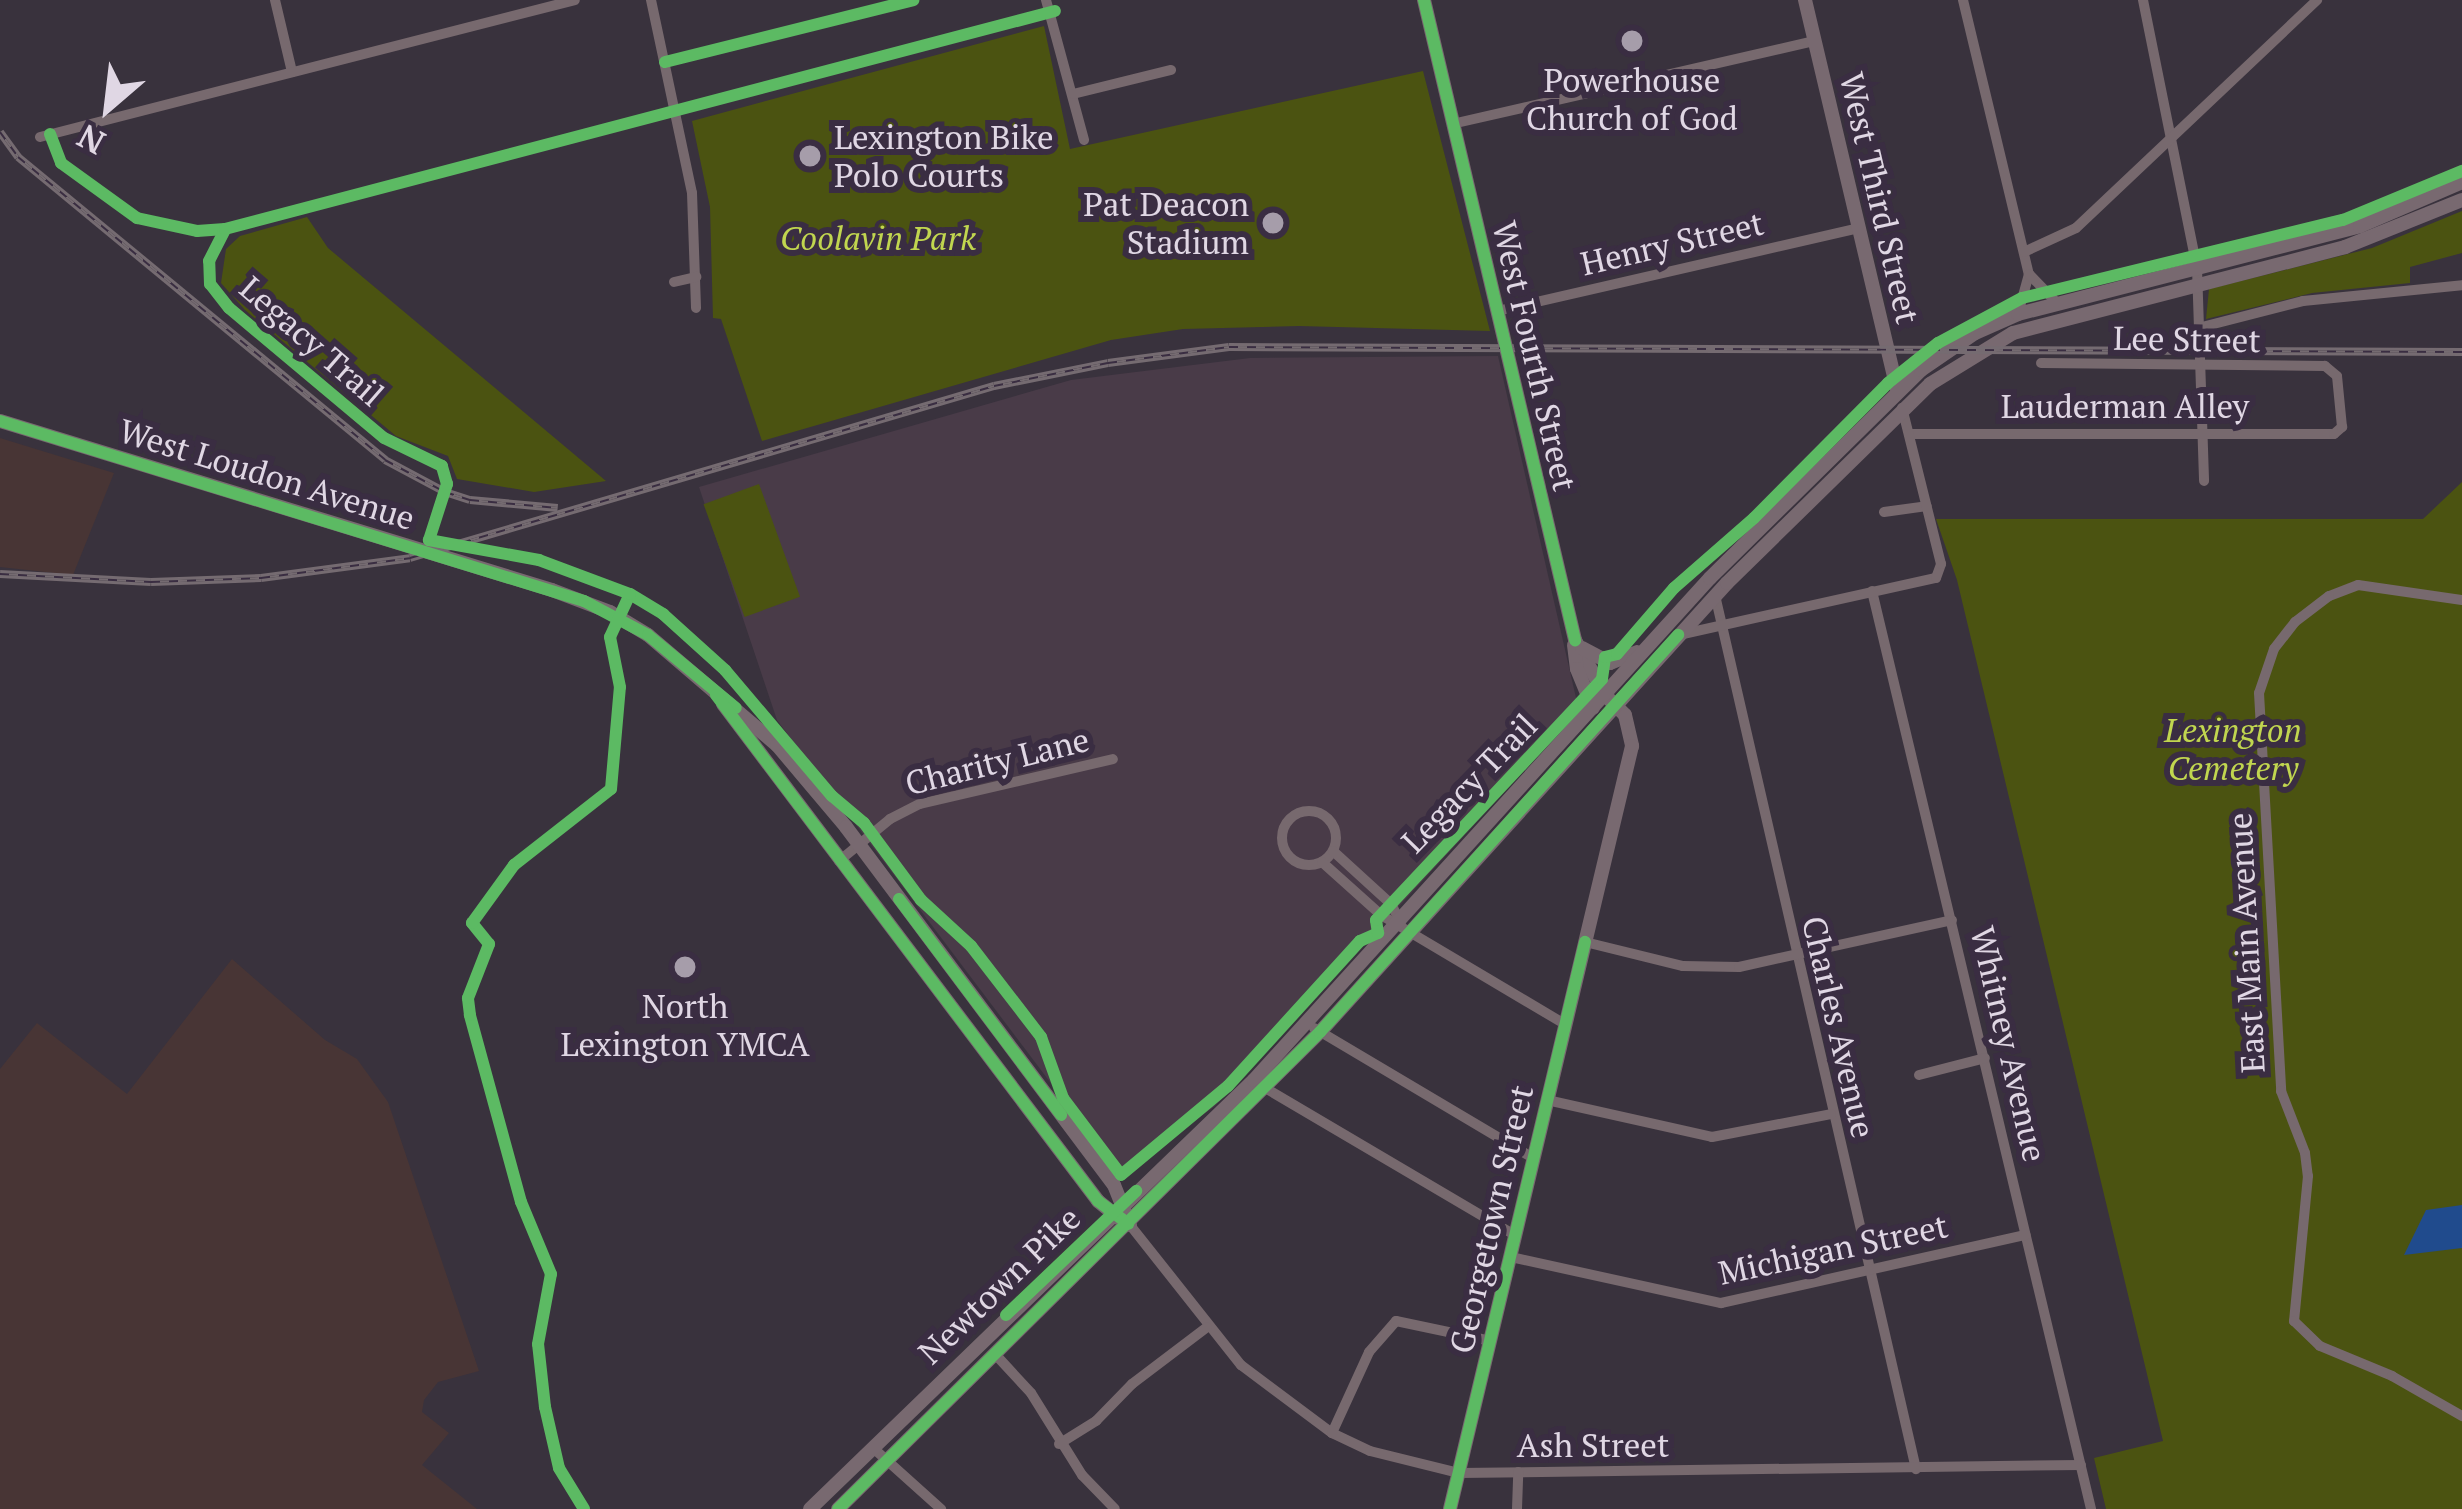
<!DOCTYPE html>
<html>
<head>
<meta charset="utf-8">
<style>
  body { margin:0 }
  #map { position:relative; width:2462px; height:1509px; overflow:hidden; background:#39323d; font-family:"PT Serif",serif }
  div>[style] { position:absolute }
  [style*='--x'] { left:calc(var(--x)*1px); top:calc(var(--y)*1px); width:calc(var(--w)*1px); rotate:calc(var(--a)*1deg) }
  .industrial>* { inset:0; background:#483535 }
  .education>* { inset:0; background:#493b48 }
  .green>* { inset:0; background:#4b5311; transform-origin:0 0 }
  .water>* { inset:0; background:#204b8d }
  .minor>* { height:10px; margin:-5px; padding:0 5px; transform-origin:5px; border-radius:5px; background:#77696e }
  .minor>.ring { margin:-5px; padding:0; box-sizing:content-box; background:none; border:10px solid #77696e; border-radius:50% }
  .major>* { height:14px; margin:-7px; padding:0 7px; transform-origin:7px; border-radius:7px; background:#786970 }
  .rail>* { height:8px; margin-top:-4px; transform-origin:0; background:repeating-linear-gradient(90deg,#3a2d42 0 9px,#756b71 0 18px); box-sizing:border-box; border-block:3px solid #756b71 }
  .cycleway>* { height:12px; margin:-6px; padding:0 6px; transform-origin:6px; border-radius:6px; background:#5cba63 }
  .dots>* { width:33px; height:33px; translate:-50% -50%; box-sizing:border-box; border:6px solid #3a2d42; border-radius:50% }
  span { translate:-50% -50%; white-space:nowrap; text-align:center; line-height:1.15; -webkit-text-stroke:12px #3a2d42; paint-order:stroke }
  .poi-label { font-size:33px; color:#e0d7e4 }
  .left { translate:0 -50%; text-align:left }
  .right { translate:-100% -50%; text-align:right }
  .street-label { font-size:33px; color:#e0d7e4 }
  .park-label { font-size:33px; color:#c1d64f; font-style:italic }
  .north { position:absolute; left:48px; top:48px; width:120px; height:120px; -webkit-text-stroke:9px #3a2d42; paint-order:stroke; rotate:208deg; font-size:33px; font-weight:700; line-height:48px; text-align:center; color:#e0d7e4 }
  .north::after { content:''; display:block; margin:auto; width:42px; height:54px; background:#e0d7e4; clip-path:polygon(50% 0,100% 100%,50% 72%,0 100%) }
</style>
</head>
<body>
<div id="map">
  <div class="industrial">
    <i style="clip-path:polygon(0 438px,114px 473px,73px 575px,0 567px)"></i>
    <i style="clip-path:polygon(232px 959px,325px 1040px,357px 1059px,388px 1102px,479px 1371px,438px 1382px,424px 1400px,422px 1412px,449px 1433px,422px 1465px,477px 1509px,0 1509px,0 1069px,37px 1023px,127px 1094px)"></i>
  </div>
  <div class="education">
    <i style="clip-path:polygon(1498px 356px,1579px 711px,1215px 1106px,1120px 1175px,777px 720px,699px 487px,1071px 380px,1250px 358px)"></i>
  </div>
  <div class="green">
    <i style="clip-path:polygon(1044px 26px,1070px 149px,1423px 71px,1490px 331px,1299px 326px,1183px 329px,1111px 340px,762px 441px,721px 319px,713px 318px,710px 207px,692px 121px)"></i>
    <i style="clip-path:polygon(2462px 211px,2462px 253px,2410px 267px,2410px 283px,2312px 293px,2206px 319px,2209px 289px,2372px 248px)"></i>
    <i style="clip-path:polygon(307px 217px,328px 248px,606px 481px,534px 492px,457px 479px,448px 456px,396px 436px,245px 310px,221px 283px,226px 249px,240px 236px)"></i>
    <i style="clip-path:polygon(2462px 482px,2462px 1509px,2106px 1509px,2094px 1458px,2163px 1441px,1957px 580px,1936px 519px,2423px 519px)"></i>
    <i style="left:759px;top:484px;width:120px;height:59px;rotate:70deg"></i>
  </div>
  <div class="water">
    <i style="clip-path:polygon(2462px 1205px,2462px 1248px,2404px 1255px,2426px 1210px)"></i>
  </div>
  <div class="minor">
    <i style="--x:275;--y:0;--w:74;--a:76.7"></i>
    <i style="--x:651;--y:0;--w:197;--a:78"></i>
    <i style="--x:692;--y:193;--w:115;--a:88"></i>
    <i style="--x:1046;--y:0;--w:145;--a:74.8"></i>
    <i style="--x:1963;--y:0;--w:282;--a:76.5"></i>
    <i style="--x:2029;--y:274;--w:41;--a:105.4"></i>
    <i style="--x:2143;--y:0;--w:273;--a:78.6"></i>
    <i style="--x:2197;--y:268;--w:213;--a:88.1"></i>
    <i style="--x:665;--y:62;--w:256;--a:-14"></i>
    <i style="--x:1073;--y:94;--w:101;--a:-13.8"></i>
    <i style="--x:1452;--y:124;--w:371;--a:-12.9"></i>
    <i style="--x:40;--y:137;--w:552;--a:-14.36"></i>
    <i style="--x:2024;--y:252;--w:57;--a:-24.8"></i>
    <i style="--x:2076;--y:228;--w:332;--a:-43.4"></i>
    <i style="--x:2029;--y:274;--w:40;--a:46"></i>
    <i style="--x:674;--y:282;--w:23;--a:-13"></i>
    <i style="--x:1497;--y:311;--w:371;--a:-12.9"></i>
    <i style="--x:2198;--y:328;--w:108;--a:-14.4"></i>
    <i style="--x:2303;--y:301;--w:160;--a:-5.7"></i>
    <i style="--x:1909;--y:434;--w:425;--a:0"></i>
    <i style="--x:2334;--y:434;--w:11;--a:-41"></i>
    <i style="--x:2342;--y:427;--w:51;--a:-95.6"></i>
    <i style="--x:2337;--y:376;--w:16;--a:-140"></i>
    <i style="--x:2325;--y:366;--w:284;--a:-179.4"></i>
    <i style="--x:1884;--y:512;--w:43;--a:-7.9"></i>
    <i style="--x:1872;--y:591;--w:944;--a:76.58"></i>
    <i style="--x:1715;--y:595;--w:897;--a:77.05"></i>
    <i style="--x:2462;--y:600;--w:105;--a:-171.8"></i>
    <i style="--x:2358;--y:585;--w:31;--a:159"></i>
    <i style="--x:2329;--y:596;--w:43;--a:142.6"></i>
    <i style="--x:2295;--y:622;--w:34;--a:128"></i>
    <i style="--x:2274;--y:649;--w:46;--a:108.8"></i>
    <i style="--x:2259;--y:693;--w:399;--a:86.8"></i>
    <i style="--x:2281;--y:1091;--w:66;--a:68.8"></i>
    <i style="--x:2305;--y:1153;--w:23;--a:83"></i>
    <i style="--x:2308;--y:1176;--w:146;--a:95.5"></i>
    <i style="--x:2294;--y:1321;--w:36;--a:44"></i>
    <i style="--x:2320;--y:1346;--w:78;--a:22.6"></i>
    <i style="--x:2392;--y:1376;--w:81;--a:29.7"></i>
    <i style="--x:1683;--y:634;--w:259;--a:-12.5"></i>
    <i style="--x:1936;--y:578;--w:15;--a:-70"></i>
    <i style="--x:1941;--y:564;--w:161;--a:-104"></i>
    <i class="ring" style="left:1282px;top:811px;width:44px;height:44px"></i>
    <i style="--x:1333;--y:851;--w:79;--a:42.4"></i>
    <i style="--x:1391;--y:904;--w:21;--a:62"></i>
    <i style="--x:839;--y:861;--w:66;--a:-39.5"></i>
    <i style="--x:890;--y:819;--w:34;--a:-27"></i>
    <i style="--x:920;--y:804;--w:198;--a:-13.1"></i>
    <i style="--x:1322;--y:862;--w:79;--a:41.9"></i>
    <i style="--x:1381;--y:915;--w:215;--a:30.7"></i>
    <i style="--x:1585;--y:942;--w:101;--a:13.8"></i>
    <i style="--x:1683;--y:966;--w:56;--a:1"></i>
    <i style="--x:1739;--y:967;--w:218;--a:-12.4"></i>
    <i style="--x:1314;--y:1028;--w:255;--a:30.7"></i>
    <i style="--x:1919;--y:1075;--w:68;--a:-14.4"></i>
    <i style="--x:1260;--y:1085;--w:297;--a:30.5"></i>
    <i style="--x:1547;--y:1100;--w:169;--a:12.6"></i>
    <i style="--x:1712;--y:1137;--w:121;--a:-10.9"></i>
    <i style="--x:1130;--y:1225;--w:179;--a:51.6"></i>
    <i style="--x:1241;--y:1365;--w:114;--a:36.8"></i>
    <i style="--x:1332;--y:1433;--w:42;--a:25.3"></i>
    <i style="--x:1370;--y:1451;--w:92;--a:13.9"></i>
    <i style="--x:1459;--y:1473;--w:622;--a:-0.74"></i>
    <i style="--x:1511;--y:1257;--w:215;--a:12.4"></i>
    <i style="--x:1721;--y:1303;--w:312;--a:-12.6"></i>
    <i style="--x:995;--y:1354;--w:53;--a:47.3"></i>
    <i style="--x:1031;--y:1393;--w:97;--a:58.1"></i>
    <i style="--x:1082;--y:1475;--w:47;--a:45.9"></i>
    <i style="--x:1332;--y:1433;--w:89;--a:-65.4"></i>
    <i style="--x:1369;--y:1352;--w:41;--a:-48.9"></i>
    <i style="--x:1396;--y:1321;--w:97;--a:11.9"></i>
    <i style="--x:1059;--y:1444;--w:44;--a:-31.9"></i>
    <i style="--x:1096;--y:1421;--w:52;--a:-45.8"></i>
    <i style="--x:1132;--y:1384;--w:94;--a:-37.2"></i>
    <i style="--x:872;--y:1447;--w:93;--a:41.9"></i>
    <i style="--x:1517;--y:1509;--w:37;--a:-88"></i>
  </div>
  <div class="major">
    <i style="--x:1424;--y:0;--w:658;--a:76.72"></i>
    <i style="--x:1575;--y:640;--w:63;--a:61.4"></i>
    <i style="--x:1605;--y:695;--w:28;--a:45"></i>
    <i style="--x:1625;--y:715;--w:32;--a:77"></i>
    <i style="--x:1632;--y:746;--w:784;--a:103.42"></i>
    <i style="--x:1805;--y:0;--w:403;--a:76.7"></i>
    <i style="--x:0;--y:421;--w:577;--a:17.02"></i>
    <i style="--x:552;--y:590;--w:62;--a:20.8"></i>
    <i style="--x:610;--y:612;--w:44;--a:31.2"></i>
    <i style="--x:648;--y:635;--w:170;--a:40.5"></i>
    <i style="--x:777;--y:745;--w:107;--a:49.9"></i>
    <i style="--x:846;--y:827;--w:447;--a:53.2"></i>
    <i style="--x:1114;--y:1185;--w:43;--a:68.2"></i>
    <i style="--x:1574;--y:645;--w:24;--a:83"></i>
    <i style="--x:1577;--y:669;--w:42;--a:67.7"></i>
    <i style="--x:1582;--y:648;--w:32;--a:28"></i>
    <i style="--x:1610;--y:663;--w:29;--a:-22"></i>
    <i style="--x:723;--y:704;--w:623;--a:52.96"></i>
    <i style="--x:1098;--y:1201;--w:27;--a:39"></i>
    <i style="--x:810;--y:1509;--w:617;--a:-44.02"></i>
    <i style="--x:1254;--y:1080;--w:678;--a:-47.75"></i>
    <i style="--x:1710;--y:578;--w:296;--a:-44.6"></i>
    <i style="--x:1921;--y:370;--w:65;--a:-34.4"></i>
    <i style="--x:1975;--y:333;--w:47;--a:-23.8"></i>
    <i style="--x:2018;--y:314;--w:353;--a:-14.4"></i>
    <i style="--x:2360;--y:226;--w:111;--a:-23.3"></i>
    <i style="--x:838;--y:1509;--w:678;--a:-44.7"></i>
    <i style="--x:1320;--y:1032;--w:606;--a:-47.81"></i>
    <i style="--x:1727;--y:583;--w:284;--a:-44.4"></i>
    <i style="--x:1930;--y:384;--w:97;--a:-31.6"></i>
    <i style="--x:2013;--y:333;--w:343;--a:-14.5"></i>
    <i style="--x:2345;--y:247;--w:126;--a:-21.9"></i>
  </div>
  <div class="rail">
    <i style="--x:0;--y:132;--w:31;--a:54"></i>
    <i style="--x:18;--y:157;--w:476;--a:39.5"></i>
    <i style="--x:385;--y:460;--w:68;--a:28.1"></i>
    <i style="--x:445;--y:492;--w:26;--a:18"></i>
    <i style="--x:470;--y:500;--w:88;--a:5.2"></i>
    <i style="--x:0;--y:574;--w:151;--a:3"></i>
    <i style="--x:151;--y:582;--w:110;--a:-2.1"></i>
    <i style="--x:261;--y:578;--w:150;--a:-7.6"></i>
    <i style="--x:410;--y:558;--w:609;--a:-16.41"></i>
    <i style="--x:994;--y:386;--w:116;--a:-11.4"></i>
    <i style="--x:1108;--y:363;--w:122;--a:-7.5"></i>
    <i style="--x:1229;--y:347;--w:1233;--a:0.23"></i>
  </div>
  <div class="cycleway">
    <i style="--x:1424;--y:0;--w:658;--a:76.72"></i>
    <i style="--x:665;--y:62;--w:256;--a:-14"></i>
    <i style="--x:50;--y:134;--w:31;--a:69"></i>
    <i style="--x:61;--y:163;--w:94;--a:35.9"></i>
    <i style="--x:137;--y:218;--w:61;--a:12.2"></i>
    <i style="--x:197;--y:231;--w:28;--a:-4"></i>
    <i style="--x:0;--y:421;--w:611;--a:17.13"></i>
    <i style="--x:584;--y:601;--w:72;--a:28"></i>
    <i style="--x:648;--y:635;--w:114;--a:39.7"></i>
    <i style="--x:630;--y:594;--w:39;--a:31"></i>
    <i style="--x:663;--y:614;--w:84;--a:42.1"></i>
    <i style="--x:725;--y:670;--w:165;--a:49.7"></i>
    <i style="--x:832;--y:796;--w:42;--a:40.2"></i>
    <i style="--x:864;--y:823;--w:96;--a:53.5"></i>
    <i style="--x:921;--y:900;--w:68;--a:42.6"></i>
    <i style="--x:971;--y:946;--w:115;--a:52.4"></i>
    <i style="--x:1041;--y:1037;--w:65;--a:70.2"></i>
    <i style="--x:1063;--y:1098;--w:96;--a:53"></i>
    <i style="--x:1121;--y:1175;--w:139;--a:-39.8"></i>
    <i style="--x:1228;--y:1086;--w:196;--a:-47.7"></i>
    <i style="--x:1360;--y:941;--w:20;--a:-24"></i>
    <i style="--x:1378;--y:933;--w:13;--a:-99"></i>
    <i style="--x:1376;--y:920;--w:330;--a:-46.8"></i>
    <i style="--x:1602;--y:679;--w:22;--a:-82"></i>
    <i style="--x:1605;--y:657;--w:12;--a:-14"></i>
    <i style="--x:1617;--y:654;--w:87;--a:-49.2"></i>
    <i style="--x:1674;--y:588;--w:106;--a:-41.2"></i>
    <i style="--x:1754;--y:518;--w:190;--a:-45.2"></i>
    <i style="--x:1888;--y:383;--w:64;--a:-38.7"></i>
    <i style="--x:1938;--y:343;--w:95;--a:-28.2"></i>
    <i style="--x:2022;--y:298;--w:330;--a:-13.7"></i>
    <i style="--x:2343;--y:220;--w:129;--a:-22.4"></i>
    <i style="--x:716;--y:695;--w:634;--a:52.95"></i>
    <i style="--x:1098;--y:1201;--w:38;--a:37"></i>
    <i style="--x:899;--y:899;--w:270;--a:53.1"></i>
    <i style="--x:1006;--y:1315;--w:180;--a:-43.6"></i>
    <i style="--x:584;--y:1509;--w:48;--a:-121.4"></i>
    <i style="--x:559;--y:1468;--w:63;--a:-102.9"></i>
    <i style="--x:545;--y:1407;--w:63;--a:-96.3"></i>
    <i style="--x:538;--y:1344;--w:71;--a:-79.5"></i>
    <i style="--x:551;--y:1274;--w:78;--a:-112.6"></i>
    <i style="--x:521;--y:1202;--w:194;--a:-105.3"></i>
    <i style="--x:470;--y:1015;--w:17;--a:-97"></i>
    <i style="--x:468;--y:998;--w:58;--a:-68.7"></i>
    <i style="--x:489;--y:944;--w:27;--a:-129"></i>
    <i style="--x:472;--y:923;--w:72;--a:-54.1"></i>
    <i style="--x:514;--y:865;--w:123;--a:-38.1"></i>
    <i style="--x:611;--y:789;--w:102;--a:-85"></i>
    <i style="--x:620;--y:687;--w:51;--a:-101.3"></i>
    <i style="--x:610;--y:637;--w:47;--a:-65.1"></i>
    <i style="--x:630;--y:594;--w:97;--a:-159.5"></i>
    <i style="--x:539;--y:560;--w:112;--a:-169.7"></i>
    <i style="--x:429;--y:540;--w:59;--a:-72.2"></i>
    <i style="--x:447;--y:484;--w:19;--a:-106"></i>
    <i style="--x:442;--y:466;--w:64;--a:-154.2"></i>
    <i style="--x:384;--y:438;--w:202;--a:-140"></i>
    <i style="--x:229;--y:308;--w:31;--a:-128"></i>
    <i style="--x:210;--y:284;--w:23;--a:-92"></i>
    <i style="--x:209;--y:261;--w:36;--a:-63"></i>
    <i style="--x:225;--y:229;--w:858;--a:-14.72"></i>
    <i style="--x:838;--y:1509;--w:678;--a:-44.7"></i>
    <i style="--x:1320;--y:1032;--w:535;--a:-47.96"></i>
    <i style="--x:1450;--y:1509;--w:583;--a:-76.61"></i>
  </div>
  <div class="dots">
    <i style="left:1632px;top:41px;background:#a69daa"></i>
    <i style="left:810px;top:156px;background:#a69daa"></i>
    <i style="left:1273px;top:223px;background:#a69daa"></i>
    <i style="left:685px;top:967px;background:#a69daa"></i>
  </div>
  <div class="poi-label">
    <span style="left:1632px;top:99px">Powerhouse<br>Church of God</span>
    <span class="left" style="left:834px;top:156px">Lexington Bike<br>Polo Courts</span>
    <span class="right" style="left:1249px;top:223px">Pat Deacon<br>Stadium</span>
    <span style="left:685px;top:1025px">North<br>Lexington YMCA</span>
  </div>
  <div class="street-label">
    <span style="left:1880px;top:198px;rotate:77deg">West Third Street</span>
    <span style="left:1672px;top:243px;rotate:-13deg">Henry Street</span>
    <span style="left:2187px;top:339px;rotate:1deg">Lee Street</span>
    <span style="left:312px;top:341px;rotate:41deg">Legacy Trail</span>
    <span style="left:1535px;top:356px;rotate:77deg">West Fourth Street</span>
    <span style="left:2125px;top:406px">Lauderman Alley</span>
    <span style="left:267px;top:474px;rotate:17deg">West Loudon Avenue</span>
    <span style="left:997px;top:761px;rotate:-14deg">Charity Lane</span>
    <span style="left:1469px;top:783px;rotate:-46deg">Legacy Trail</span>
    <span style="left:2246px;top:943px;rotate:-93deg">East Main Avenue</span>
    <span style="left:1839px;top:1027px;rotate:77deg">Charles Avenue</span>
    <span style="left:2009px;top:1044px;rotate:77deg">Whitney Avenue</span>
    <span style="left:1491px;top:1219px;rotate:-77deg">Georgetown Street</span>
    <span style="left:1833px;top:1249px;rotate:-12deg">Michigan Street</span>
    <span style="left:999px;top:1285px;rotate:-44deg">Newtown Pike</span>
    <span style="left:1593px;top:1445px">Ash Street</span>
  </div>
  <div class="park-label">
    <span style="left:878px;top:238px">Coolavin Park</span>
    <span style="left:2233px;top:749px">Lexington<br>Cemetery</span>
  </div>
  <div class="north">N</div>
</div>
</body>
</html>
